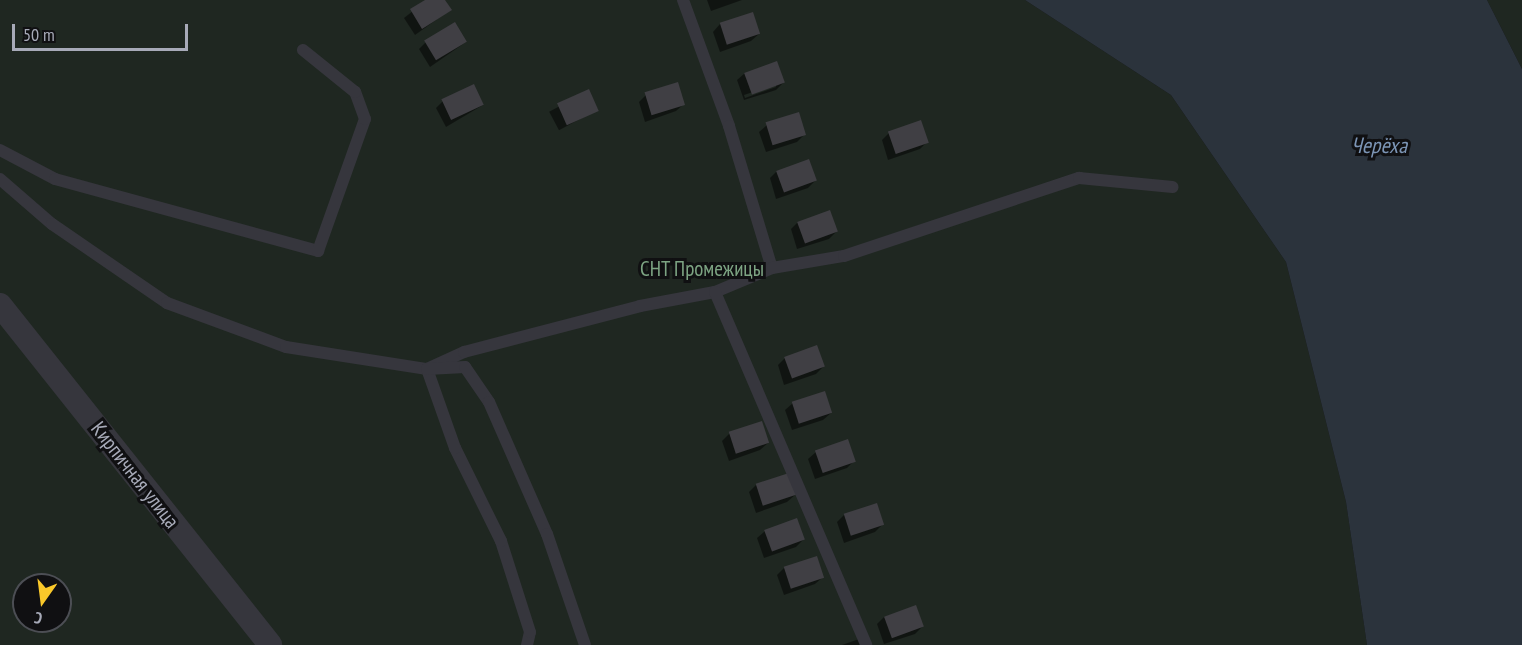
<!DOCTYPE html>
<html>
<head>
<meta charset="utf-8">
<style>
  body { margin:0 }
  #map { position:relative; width:1522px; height:645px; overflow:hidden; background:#151517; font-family:"PT Sans Narrow",sans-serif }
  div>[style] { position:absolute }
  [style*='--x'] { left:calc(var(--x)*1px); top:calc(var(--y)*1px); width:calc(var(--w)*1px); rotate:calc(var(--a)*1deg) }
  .green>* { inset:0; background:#1f2721 }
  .water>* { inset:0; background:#2b333c }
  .shadow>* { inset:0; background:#0007; transform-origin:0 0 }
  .building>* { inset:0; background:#403f44; transform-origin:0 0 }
  .lane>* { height:12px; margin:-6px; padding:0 6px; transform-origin:6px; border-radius:6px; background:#36363d }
  .street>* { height:24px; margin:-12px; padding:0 12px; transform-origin:12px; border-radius:12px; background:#36363d }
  span { translate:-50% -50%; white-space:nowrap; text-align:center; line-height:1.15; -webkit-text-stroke:6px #101012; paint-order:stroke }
  .park-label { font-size:21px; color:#7da483 }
  .street-label { font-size:21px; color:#a7aab8 }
  .water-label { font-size:22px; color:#7c95b5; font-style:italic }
  .north { position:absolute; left:12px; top:573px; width:60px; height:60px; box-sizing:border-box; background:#101012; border:2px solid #4c4e54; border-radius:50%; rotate:194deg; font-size:16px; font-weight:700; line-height:24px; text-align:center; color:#a7aab8 }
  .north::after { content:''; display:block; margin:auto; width:21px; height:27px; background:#fac82a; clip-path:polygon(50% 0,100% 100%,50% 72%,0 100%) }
  .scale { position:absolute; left:12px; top:24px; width:176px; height:27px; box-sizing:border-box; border:3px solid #a7aab8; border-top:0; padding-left:8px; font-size:18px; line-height:21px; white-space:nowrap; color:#a7aab8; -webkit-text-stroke:4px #101012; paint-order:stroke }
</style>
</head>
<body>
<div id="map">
  <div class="green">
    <i style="clip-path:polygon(evenodd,0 0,1025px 0,1171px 95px,1286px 262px,1346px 502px,1367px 645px,0 645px,0 0,24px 585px,60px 585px,60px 621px,24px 621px,24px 585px)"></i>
    <i style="clip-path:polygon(1487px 0,1522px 0,1522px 69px)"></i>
  </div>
  <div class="water">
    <i style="clip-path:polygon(1025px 0,1487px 0,1522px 69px,1522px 645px,1367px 645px,1346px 502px,1286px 262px,1171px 95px)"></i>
  </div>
  <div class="shadow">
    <i style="clip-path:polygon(427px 0,443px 0,450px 10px,415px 35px,404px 18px)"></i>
    <i style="clip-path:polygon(707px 0,742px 0,711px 11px)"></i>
    <i style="clip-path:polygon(752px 14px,759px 34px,751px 41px,720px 52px,713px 32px,720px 24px)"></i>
    <i style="clip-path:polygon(426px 42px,466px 42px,430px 67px,419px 49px)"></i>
    <i style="clip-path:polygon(evenodd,745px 73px,783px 83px,776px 90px,744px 100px,737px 80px,745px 73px,776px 84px,776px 87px,745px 98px,744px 95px,776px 84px)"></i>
    <i style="left:588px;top:91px;width:21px;height:44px;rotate:62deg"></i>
    <i style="clip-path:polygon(646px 95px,684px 104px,676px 111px,645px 122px,639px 102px)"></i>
    <i style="clip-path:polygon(443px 101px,483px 105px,446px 127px,436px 108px)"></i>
    <i style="clip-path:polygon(767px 125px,805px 134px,797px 142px,766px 152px,759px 132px)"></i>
    <i style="clip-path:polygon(889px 133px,927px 142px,920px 149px,888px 160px,882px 140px)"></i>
    <i style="clip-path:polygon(777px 171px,815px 181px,808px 188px,776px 199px,770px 178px)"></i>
    <i style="clip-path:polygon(798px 222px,836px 232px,829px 239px,797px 249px,791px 229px)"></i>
    <i style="clip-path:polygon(785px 358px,823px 367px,816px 374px,784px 385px,778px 365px)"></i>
    <i style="clip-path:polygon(793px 403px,831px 413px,823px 420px,792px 430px,785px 410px)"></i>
    <i style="clip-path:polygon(761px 423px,768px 443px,760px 450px,729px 461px,722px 441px,729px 434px)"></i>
    <i style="clip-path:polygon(816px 452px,854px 461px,847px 468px,815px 479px,808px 459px)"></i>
    <i style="clip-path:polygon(756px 485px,795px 495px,787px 502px,756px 513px,749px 492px)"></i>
    <i style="clip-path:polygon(844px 515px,882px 525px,875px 532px,844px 543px,837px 522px)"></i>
    <i style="clip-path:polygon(765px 531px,803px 540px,796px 547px,764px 558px,757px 538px)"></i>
    <i style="clip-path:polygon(784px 568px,823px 577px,815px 584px,784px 595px,777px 575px)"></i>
    <i style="clip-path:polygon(916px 607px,923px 626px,915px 634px,884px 644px,877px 624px,884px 617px)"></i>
    <i style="clip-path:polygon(859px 639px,861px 645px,842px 645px)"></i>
  </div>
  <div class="building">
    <i style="clip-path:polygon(425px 0,445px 0,452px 10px,422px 29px,410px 9px)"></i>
    <i style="left:753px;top:12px;width:23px;height:35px;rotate:72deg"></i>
    <i style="left:455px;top:22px;width:23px;height:36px;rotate:59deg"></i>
    <i style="left:777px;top:61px;width:23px;height:35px;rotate:70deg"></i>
    <i style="left:678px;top:82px;width:24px;height:35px;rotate:73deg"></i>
    <i style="left:474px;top:84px;width:23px;height:36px;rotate:65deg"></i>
    <i style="left:589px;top:89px;width:24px;height:35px;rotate:66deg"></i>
    <i style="left:799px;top:112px;width:24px;height:35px;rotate:73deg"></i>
    <i style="left:921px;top:120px;width:24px;height:35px;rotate:71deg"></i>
    <i style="left:809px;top:159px;width:23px;height:35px;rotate:70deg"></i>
    <i style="left:830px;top:210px;width:23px;height:35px;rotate:70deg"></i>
    <i style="left:817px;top:345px;width:23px;height:35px;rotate:70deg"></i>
    <i style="left:825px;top:391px;width:23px;height:35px;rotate:72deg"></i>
    <i style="left:762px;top:421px;width:23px;height:35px;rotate:72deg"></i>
    <i style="left:848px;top:439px;width:24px;height:35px;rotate:71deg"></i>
    <i style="left:789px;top:473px;width:23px;height:35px;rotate:72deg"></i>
    <i style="left:877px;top:503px;width:23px;height:35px;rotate:72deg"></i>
    <i style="left:797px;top:518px;width:23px;height:35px;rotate:70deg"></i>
    <i style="left:817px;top:556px;width:23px;height:35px;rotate:72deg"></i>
    <i style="left:916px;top:605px;width:23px;height:34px;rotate:70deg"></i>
  </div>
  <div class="lane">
    <i style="--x:683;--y:0;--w:134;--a:69.9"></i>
    <i style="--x:729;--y:126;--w:148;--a:73.2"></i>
    <i style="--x:0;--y:150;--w:62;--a:27.8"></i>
    <i style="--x:55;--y:179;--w:273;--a:15.3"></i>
    <i style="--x:318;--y:251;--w:140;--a:-70.4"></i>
    <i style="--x:365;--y:119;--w:29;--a:-110"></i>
    <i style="--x:355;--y:92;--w:67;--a:-141.1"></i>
    <i style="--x:0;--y:179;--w:69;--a:40.9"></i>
    <i style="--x:52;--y:224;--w:140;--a:34.5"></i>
    <i style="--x:167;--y:303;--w:127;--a:20.3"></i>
    <i style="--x:286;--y:347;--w:143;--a:8.9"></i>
    <i style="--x:427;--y:369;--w:41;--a:-24.7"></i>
    <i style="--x:464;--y:352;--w:182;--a:-14.6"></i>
    <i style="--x:640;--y:306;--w:76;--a:-10.6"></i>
    <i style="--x:715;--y:292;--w:62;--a:-22.8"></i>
    <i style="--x:772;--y:268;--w:73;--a:-9.5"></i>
    <i style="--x:844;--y:256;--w:248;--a:-18.4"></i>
    <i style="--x:1079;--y:178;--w:94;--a:5.5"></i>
    <i style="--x:715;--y:292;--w:384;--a:66.8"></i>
    <i style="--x:527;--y:645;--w:13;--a:-77"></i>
    <i style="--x:530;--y:632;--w:96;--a:-107.7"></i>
    <i style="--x:501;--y:541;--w:104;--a:-116.3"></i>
    <i style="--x:455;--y:448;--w:84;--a:-109.5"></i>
    <i style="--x:427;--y:369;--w:38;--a:-3"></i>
    <i style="--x:465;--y:367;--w:42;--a:55.6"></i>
    <i style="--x:489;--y:402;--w:144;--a:66.3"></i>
    <i style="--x:547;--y:534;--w:117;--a:71.1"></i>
  </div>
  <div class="street">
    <i style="--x:0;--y:305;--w:434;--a:51.5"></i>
  </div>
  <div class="park-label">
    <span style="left:702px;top:269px">СНТ Промежицы</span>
  </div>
  <div class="street-label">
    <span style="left:135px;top:475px;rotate:52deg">Кирпичная улица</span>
  </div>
  <div class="water-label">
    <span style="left:1379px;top:146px">Черёха</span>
  </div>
  <div class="north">С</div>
  <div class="scale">50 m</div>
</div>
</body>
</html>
